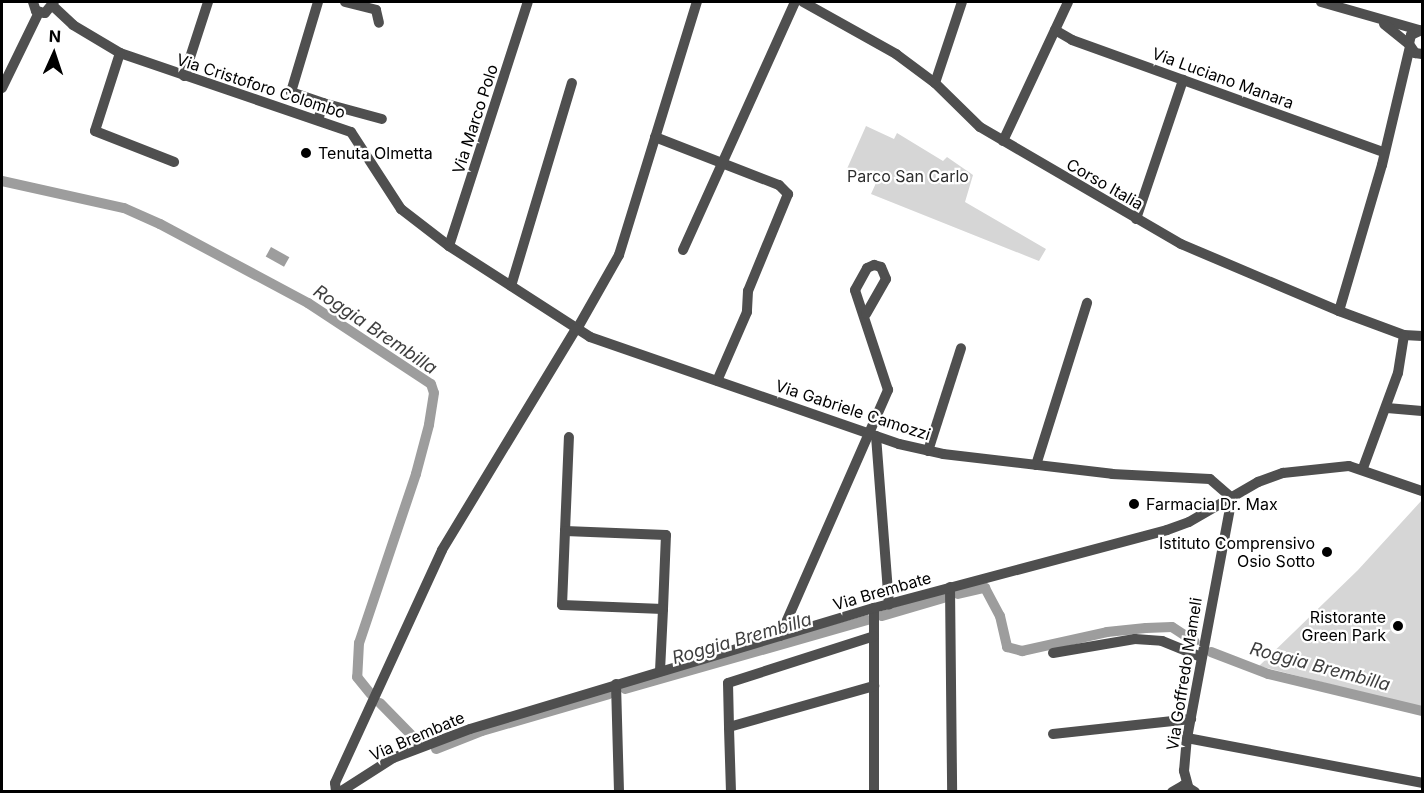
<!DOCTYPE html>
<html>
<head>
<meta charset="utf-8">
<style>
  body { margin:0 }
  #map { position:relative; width:1424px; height:793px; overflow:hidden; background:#fff; font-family:Inter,sans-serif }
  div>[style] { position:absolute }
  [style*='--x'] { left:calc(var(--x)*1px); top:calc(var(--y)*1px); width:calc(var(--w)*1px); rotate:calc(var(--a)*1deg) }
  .green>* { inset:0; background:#d6d6d6 }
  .water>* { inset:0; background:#9d9d9d; transform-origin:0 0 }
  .canal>* { height:10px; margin:-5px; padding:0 5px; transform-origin:5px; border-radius:5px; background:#9d9d9d }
  .street>* { height:10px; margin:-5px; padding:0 5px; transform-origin:5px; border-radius:5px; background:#4f4f4f }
  .dots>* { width:16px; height:16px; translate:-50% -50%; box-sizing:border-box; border:3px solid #fff; border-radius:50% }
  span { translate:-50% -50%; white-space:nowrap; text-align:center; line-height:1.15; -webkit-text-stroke:4.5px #fff; paint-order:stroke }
  .street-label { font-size:16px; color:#000 }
  .poi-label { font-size:16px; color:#000 }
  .left { translate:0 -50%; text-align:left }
  .right { translate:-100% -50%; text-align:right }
  .park-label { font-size:16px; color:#2d2d2d }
  .water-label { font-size:18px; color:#3e3e3e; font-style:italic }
  .frame { position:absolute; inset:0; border:3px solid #000; pointer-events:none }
  .north { position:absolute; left:24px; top:24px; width:60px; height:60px; -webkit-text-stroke:4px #fff; paint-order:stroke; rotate:3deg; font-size:16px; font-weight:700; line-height:24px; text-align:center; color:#000 }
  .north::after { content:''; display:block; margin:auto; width:21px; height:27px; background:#000; clip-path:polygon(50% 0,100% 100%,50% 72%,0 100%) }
</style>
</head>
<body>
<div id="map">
  <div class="green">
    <i style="clip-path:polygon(866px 126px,894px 139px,897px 133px,943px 161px,947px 157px,973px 175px,965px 202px,1046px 249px,1039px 261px,871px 194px,876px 183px,846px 171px)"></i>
    <i style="clip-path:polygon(1422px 500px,1422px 708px,1259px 666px,1358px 570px)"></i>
  </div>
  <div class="water">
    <i style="left:271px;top:247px;width:21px;height:11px;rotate:29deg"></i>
  </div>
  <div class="canal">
    <i style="--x:2;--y:181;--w:125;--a:12.5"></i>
    <i style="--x:124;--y:208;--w:39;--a:24"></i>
    <i style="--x:160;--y:224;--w:168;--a:28.1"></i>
    <i style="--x:308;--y:303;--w:147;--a:33.4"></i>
    <i style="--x:431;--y:384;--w:9;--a:72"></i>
    <i style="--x:434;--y:393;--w:32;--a:99"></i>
    <i style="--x:429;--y:425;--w:51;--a:104.9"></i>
    <i style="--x:416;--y:474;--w:178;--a:108.6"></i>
    <i style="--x:359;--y:643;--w:34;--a:93"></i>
    <i style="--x:357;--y:677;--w:22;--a:51"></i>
    <i style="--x:958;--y:594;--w:28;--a:-13"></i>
    <i style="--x:985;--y:588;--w:32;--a:62"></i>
    <i style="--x:1000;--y:616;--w:32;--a:77"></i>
    <i style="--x:1007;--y:647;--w:16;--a:15"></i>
    <i style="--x:1022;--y:651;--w:87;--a:-12.6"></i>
    <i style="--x:1107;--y:632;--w:39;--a:-6"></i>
    <i style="--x:1146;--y:628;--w:26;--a:-2"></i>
    <i style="--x:1172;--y:627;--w:27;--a:33"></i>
    <i style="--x:882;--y:616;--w:64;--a:-16.4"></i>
    <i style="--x:1211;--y:652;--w:61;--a:21.1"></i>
    <i style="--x:1268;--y:674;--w:158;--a:13.5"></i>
    <i style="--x:625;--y:689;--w:252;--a:-15.9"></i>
    <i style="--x:380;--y:703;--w:56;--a:45.7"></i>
    <i style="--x:436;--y:749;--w:49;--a:-21.4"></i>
    <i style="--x:482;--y:731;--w:132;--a:-16.2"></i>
  </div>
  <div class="street">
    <i style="--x:33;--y:2;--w:9;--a:72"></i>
    <i style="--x:36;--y:11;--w:9;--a:13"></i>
    <i style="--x:45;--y:13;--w:14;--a:-51"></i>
    <i style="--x:318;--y:2;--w:94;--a:106.7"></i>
    <i style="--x:291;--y:92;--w:34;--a:19"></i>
    <i style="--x:323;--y:103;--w:18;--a:106"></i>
    <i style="--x:345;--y:2;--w:32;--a:14"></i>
    <i style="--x:376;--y:10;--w:13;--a:77"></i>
    <i style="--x:803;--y:2;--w:107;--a:29.2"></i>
    <i style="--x:896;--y:54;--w:49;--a:36.6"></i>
    <i style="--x:935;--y:83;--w:63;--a:44.4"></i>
    <i style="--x:980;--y:127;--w:233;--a:30.2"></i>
    <i style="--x:1181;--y:244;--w:172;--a:23"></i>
    <i style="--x:1339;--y:311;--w:69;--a:20.3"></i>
    <i style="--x:1404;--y:335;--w:18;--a:3"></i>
    <i style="--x:1321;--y:2;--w:102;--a:15.9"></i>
    <i style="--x:54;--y:7;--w:26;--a:43"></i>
    <i style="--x:73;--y:25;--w:55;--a:30.8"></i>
    <i style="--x:120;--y:53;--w:244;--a:18.9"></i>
    <i style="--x:351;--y:132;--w:92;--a:57"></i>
    <i style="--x:401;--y:209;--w:61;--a:37.6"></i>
    <i style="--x:449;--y:246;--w:168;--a:32.8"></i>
    <i style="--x:590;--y:337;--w:327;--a:19.1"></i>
    <i style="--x:899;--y:444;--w:45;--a:12.8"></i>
    <i style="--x:943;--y:454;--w:170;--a:6.7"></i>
    <i style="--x:1112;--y:474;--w:98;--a:2.9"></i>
    <i style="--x:1210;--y:479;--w:29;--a:41"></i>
    <i style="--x:1384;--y:24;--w:32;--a:39"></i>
    <i style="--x:1055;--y:30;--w:20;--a:30"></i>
    <i style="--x:1072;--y:40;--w:331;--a:19.8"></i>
    <i style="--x:1422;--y:30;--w:12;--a:156"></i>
    <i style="--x:1411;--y:35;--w:9;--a:103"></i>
    <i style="--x:1409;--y:44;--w:11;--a:56"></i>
    <i style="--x:1415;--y:53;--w:7;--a:8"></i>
    <i style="--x:120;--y:53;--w:82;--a:107.8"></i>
    <i style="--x:95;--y:131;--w:85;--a:21.4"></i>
    <i style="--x:184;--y:76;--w:78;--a:-72"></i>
    <i style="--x:935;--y:83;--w:85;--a:-71.6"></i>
    <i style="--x:2;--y:88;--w:85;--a:-64"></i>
    <i style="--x:323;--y:103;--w:61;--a:15.2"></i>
    <i style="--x:655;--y:137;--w:133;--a:21.2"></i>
    <i style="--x:779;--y:185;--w:13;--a:45"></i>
    <i style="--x:788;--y:194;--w:105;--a:112.4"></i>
    <i style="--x:748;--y:291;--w:21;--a:93"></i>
    <i style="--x:747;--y:312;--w:75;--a:113.5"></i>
    <i style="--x:1003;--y:141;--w:153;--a:-64.9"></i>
    <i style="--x:1136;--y:219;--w:147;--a:-71.3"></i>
    <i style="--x:449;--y:246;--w:256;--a:-72.1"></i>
    <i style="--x:683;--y:250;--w:272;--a:-65.7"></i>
    <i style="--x:511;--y:286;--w:212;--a:-73.3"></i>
    <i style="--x:1339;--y:311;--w:152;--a:-73.6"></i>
    <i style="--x:1382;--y:165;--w:121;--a:-76.7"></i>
    <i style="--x:577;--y:329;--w:85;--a:-60.4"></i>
    <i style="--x:619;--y:255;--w:265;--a:-72.9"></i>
    <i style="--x:1387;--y:408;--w:35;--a:5"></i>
    <i style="--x:876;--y:436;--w:169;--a:85.6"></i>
    <i style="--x:928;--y:451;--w:108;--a:-72.2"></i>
    <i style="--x:1036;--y:465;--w:170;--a:-72.5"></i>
    <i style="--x:1363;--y:468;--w:101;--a:-69.8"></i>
    <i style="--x:1398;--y:373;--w:38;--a:-81"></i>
    <i style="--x:565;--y:531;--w:94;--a:-87.6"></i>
    <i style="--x:950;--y:587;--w:205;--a:89.4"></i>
    <i style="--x:874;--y:608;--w:184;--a:90"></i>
    <i style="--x:780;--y:636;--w:269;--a:-66.3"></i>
    <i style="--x:888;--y:390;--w:105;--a:-108.3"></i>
    <i style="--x:855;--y:290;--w:25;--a:-61"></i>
    <i style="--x:867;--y:268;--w:8;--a:-23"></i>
    <i style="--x:874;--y:265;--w:7;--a:16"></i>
    <i style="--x:881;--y:267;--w:13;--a:67"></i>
    <i style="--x:886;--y:279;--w:40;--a:119.7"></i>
    <i style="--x:1053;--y:653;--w:83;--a:-9.7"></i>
    <i style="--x:1135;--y:639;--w:27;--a:4"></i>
    <i style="--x:1162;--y:641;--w:42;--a:22.3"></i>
    <i style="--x:660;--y:671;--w:62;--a:-87.2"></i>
    <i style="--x:663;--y:609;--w:74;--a:-87.7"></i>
    <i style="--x:666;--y:535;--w:101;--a:-177.7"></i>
    <i style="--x:565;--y:531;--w:74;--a:92.3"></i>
    <i style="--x:562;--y:605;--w:101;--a:2.3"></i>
    <i style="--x:616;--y:684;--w:108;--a:88.4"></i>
    <i style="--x:729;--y:727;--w:44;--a:-91.3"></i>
    <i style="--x:728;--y:683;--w:153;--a:-17.8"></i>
    <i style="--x:1053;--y:734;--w:139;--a:-6.2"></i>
    <i style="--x:1187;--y:738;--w:239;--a:10.8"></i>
    <i style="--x:1188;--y:786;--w:16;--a:-105"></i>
    <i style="--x:1184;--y:771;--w:33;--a:-85"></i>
    <i style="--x:1187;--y:738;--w:244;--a:-79.4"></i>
    <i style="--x:336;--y:792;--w:9;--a:-96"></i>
    <i style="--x:335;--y:783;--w:256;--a:-65.3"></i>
    <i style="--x:442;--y:550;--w:258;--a:-58.8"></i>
    <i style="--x:340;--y:792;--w:63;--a:-32.7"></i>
    <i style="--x:393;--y:758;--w:82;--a:-20.6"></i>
    <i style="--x:470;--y:729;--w:422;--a:-16.7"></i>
    <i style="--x:874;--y:608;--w:303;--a:-14.9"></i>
    <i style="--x:1167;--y:530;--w:23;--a:-20"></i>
    <i style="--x:1189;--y:522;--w:80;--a:-30.1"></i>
    <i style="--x:1258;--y:482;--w:27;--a:-20"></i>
    <i style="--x:1283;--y:473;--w:66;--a:-6.1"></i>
    <i style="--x:1349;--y:466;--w:77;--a:18.9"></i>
    <i style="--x:731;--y:792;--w:65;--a:-91.8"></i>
    <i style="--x:729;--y:727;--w:151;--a:-15.8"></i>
    <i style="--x:1172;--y:792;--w:14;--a:-30"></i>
    <i style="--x:1184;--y:785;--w:13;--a:32"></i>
  </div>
  <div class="dots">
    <i style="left:306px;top:153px;background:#000"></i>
    <i style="left:1134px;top:504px;background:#000"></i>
    <i style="left:1327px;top:552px;background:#000"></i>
    <i style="left:1398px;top:626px;background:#000"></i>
  </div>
  <div class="street-label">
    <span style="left:1223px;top:78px;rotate:20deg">Via Luciano Manara</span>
    <span style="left:261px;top:86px;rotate:18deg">Via Cristoforo Colombo</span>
    <span style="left:475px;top:119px;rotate:-72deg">Via Marco Polo</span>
    <span style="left:1105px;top:184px;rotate:30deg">Corso Italia</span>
    <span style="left:853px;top:410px;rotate:18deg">Via Gabriele Camozzi</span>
    <span style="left:882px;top:591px;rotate:-16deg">Via Brembate</span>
    <span style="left:1184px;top:674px;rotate:-81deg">Via Goffredo Mameli</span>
    <span style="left:417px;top:736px;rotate:-23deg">Via Brembate</span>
  </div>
  <div class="poi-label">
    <span class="left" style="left:318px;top:153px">Tenuta Olmetta</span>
    <span class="left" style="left:1146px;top:504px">Farmacia Dr. Max</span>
    <span class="right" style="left:1315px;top:552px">Istituto Comprensivo<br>Osio Sotto</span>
    <span class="right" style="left:1386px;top:626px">Ristorante<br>Green Park</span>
  </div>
  <div class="park-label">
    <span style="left:908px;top:176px">Parco San Carlo</span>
  </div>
  <div class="water-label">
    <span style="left:375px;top:330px;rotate:34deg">Roggia Brembilla</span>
    <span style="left:742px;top:639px;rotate:-16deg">Roggia Brembilla</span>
    <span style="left:1320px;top:667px;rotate:15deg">Roggia Brembilla</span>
  </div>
  <div class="frame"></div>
  <div class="north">N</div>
</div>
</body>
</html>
